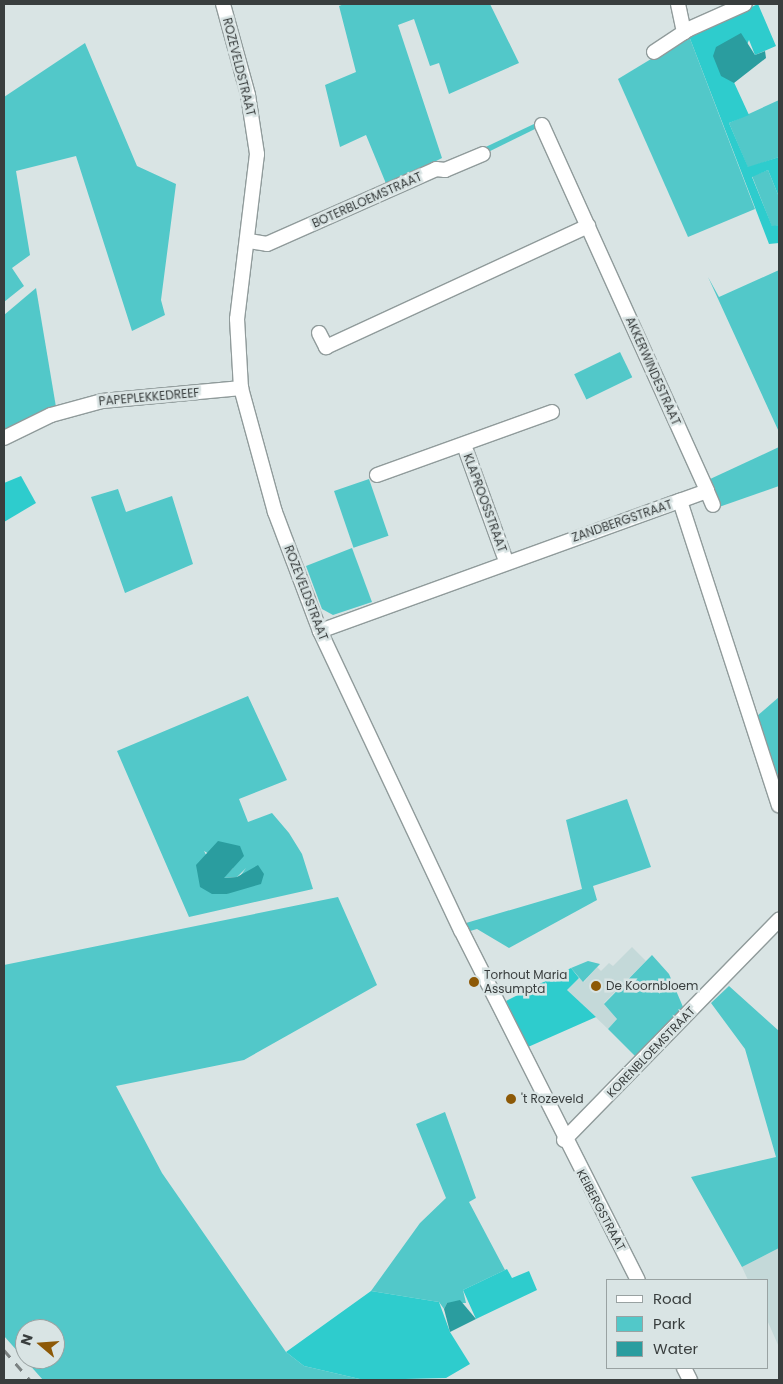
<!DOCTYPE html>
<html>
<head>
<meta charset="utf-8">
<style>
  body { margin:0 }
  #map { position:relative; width:783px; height:1384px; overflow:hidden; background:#d9e4e4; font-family:Poppins,sans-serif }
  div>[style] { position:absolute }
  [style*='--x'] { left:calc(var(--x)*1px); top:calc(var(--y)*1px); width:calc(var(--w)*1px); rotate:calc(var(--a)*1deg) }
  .built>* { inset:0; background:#c4d9d9 }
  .green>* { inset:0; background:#52c8c9; transform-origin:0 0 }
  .forest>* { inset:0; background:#2ecccd }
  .water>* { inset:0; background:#2a9d9f }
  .roads { filter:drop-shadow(1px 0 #909b9b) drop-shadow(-1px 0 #909b9b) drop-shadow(0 1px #909b9b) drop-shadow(0 -1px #909b9b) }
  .minor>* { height:14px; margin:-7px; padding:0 7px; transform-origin:7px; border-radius:7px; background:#fff }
  .rail>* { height:3px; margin-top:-1.5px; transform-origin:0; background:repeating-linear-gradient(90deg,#7b8282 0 9px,transparent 0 18px) }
  .dots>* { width:14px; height:14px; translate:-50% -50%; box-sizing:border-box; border:2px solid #d9e4e4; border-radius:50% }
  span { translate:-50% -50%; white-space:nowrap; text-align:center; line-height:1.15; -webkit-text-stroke:5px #d9e4e4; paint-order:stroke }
  .street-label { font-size:12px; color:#393e3e }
  .poi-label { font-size:12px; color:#393e3e }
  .left { translate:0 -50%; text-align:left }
  .frame { position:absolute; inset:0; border:5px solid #393e3e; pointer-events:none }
  .legend { position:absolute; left:606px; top:1279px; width:162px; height:90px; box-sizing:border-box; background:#d9e4e4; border:1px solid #99a2a2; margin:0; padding:6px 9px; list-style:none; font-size:15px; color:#393e3e }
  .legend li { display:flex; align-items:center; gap:10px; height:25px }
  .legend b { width:25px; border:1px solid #99a2a2 }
  .north { position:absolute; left:15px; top:1319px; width:50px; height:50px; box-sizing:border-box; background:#d9e4e4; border:1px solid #99a2a2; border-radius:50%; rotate:288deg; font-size:14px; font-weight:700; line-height:20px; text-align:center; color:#393e3e }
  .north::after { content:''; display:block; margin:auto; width:18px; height:22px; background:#8d5907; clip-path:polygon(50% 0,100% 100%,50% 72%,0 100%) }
</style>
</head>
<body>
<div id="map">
  <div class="built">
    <i style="clip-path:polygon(632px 947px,646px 961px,604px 1003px,617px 1019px,608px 1029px,567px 990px,579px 978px,584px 982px,597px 967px,601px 971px,609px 963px,613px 966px)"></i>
    <i style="clip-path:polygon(779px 1248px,779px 1347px,767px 1320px,767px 1280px,748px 1280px,742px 1267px)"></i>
  </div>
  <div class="green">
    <i style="clip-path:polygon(344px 4px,490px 4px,519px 63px,449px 94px,439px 63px,430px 66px,414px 19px,398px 25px,442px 158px,387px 186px,366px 135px,340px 147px,325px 85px,356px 72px,339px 6px)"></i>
    <i style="clip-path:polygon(689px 36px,755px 209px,688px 237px,618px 79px)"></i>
    <i style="clip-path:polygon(85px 43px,137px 166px,176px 184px,161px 300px,165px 315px,132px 331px,76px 156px,16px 171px,30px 255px,12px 268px,24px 286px,4px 302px,4px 97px)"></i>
    <i style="clip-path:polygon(779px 100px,779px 157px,748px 168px,729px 123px)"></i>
    <i style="clip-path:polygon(534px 124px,537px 128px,478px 157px,475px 152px)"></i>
    <i style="clip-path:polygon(768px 170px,779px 197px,779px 225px,772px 227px,752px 176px)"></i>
    <i style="clip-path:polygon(779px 270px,779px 432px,708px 277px,719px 297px)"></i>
    <i style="clip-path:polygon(36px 288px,56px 407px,4px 433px,4px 315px)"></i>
    <i style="left:620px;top:352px;width:28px;height:51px;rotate:64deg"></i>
    <i style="clip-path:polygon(779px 447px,779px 486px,719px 507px,708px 480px)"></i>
    <i style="left:369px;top:479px;width:60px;height:37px;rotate:71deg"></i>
    <i style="clip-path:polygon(118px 489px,126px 512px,172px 496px,193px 564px,125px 593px,91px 497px)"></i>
    <i style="clip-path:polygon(352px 548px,372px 602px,333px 615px,322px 609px,306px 566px)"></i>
    <i style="clip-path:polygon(evenodd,248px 696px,287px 780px,239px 799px,248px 822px,272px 813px,289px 833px,302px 854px,313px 889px,189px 917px,117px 751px,248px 696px,204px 851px,233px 868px,223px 878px,237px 877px,246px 868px,227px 894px,204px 851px)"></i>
    <i style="clip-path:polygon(779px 697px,779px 779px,757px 716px)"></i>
    <i style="clip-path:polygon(627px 799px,651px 867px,593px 886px,597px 900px,509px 948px,477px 929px,470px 931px,466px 923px,582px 889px,566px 820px)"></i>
    <i style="clip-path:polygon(evenodd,338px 897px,377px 985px,244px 1060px,116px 1086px,162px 1173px,286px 1352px,304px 1366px,364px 1380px,43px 1380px,4px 1336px,4px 965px,338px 897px,25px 1329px,55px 1329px,55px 1359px,25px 1359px,25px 1329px)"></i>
    <i style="clip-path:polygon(652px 955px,669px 974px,683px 1007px,636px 1057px,608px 1029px,617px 1019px,604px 1004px)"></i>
    <i style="clip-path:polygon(588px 961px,600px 964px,583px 982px,571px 968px)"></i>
    <i style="clip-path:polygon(729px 986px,779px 1031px,779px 1248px,742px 1267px,691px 1177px,776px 1157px,745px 1049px,711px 1003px)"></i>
    <i style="clip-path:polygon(445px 1112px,476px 1198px,469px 1202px,505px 1270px,463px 1290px,466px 1303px,447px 1303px,444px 1309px,439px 1302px,371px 1291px,420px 1223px,446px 1198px,416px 1124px)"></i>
  </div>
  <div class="forest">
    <i style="clip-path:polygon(758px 4px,776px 46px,755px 55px,749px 40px,732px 78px,749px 115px,729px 123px,748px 167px,779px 157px,779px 197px,768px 170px,752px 177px,772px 226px,779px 225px,779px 243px,769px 244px,689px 36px)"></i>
    <i style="clip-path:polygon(21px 476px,36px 503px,4px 522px,4px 483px)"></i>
    <i style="clip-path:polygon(571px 968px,579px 978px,567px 990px,596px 1017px,528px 1047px,506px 1001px)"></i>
    <i style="clip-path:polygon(507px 1269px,512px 1278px,529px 1271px,537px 1290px,476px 1319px,463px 1290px)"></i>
    <i style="clip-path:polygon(371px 1291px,439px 1302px,450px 1332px,470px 1364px,446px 1378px,364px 1380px,304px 1366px,286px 1352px)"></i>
  </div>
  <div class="water">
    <i style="clip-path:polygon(741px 33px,755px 55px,765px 51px,766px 58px,734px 83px,721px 76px,713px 56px,716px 47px)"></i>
    <i style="clip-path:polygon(218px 841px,240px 846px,244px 856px,224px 878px,237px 877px,258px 865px,264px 874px,261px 884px,227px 894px,212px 894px,200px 887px,196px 865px)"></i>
    <i style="clip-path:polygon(460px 1300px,476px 1319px,450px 1332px,444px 1309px,447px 1303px)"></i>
  </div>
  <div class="roads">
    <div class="minor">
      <i style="--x:223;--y:4;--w:94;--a:74.6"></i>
      <i style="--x:248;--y:95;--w:60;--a:81.3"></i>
      <i style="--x:257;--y:154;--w:166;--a:96.9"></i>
      <i style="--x:237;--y:319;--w:69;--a:86.7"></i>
      <i style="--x:241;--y:388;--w:129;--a:74.7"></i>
      <i style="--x:275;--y:512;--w:127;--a:69.3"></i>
      <i style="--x:320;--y:631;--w:331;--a:64.8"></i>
      <i style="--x:461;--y:930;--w:392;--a:63.2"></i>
      <i style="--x:678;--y:4;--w:29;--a:78"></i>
      <i style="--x:654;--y:52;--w:42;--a:-33.3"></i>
      <i style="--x:689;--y:29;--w:61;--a:-24.1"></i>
      <i style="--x:542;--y:125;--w:401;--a:65.7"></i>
      <i style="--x:707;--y:491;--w:29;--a:160"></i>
      <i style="--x:249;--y:241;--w:18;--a:9"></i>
      <i style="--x:267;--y:244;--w:185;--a:-23.9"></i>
      <i style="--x:436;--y:169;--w:9;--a:6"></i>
      <i style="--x:445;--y:170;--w:41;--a:-22.8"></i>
      <i style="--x:319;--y:333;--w:16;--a:63"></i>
      <i style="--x:326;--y:347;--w:289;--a:-24.8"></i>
      <i style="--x:4;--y:438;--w:52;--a:-26.1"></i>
      <i style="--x:51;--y:415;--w:53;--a:-15.4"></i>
      <i style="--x:102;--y:401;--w:140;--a:-5.3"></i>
      <i style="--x:464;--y:445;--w:123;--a:70.1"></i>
      <i style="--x:377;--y:475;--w:186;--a:-19.8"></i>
      <i style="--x:707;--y:491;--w:15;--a:67"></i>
      <i style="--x:320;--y:631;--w:383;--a:-19.9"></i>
      <i style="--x:680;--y:501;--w:320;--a:72"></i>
      <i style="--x:564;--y:1140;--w:308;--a:-45.7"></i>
      <i style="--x:684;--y:1368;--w:13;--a:63"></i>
    </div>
  </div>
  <div class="rail">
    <i style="--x:4;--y:1350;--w:40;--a:49"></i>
  </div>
  <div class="dots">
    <i style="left:474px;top:982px;background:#8d5907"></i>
    <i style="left:596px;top:986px;background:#8d5907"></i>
    <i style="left:511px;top:1099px;background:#8d5907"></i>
  </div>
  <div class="street-label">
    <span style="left:239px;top:67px;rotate:76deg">ROZEVELDSTRAAT</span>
    <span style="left:367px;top:200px;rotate:-24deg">BOTERBLOEMSTRAAT</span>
    <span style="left:653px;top:371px;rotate:66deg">AKKERWINDESTRAAT</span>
    <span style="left:149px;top:397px;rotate:-5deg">PAPEPLEKKEDREEF</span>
    <span style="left:485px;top:503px;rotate:70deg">KLAPROOSSTRAAT</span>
    <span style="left:622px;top:521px;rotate:-19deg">ZANDBERGSTRAAT</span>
    <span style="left:306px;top:593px;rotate:69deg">ROZEVELDSTRAAT</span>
    <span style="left:651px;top:1052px;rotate:-46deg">KORENBLOEMSTRAAT</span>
    <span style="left:601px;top:1210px;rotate:62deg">KEIBERGSTRAAT</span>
  </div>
  <div class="poi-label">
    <span class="left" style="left:484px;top:982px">Torhout Maria<br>Assumpta</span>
    <span class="left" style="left:606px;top:986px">De Koornbloem</span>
    <span class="left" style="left:521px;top:1099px">'t Rozeveld</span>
  </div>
  <div class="frame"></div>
  <ul class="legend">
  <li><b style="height:6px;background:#fff"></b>Road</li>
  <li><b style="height:14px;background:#52c8c9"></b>Park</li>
  <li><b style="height:14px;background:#2a9d9f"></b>Water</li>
  </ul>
  <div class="north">N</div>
</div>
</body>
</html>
